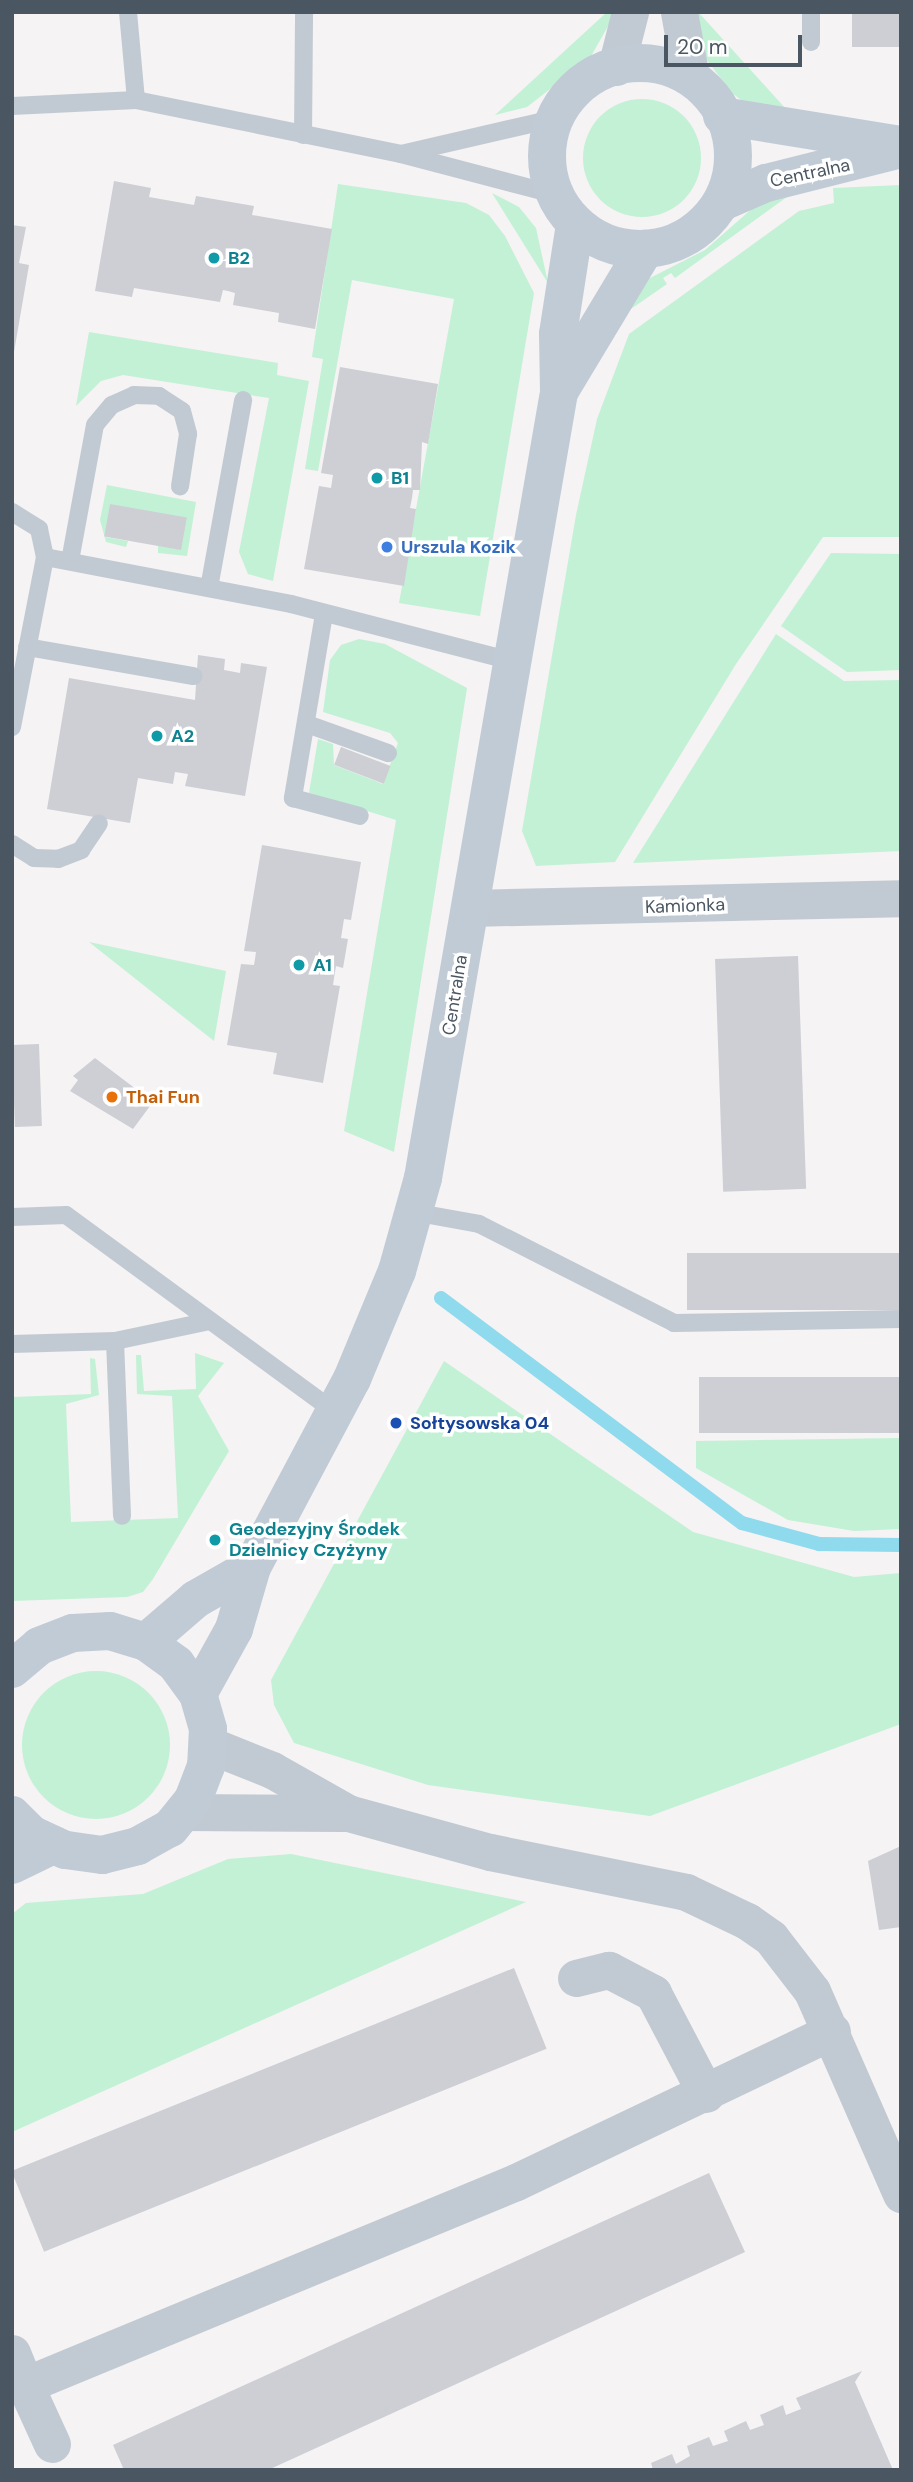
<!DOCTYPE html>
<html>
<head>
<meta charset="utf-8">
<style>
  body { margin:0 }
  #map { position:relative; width:913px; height:2482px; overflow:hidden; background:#f5f3f3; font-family:"DM Sans",sans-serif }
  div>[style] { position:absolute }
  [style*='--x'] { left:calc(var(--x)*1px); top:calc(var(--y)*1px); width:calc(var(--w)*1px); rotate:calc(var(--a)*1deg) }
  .green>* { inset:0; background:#c3f1d5 }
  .round { border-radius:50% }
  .stream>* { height:14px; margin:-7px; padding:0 7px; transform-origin:7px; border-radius:7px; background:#90daee }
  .building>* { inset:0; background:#cdcfd5; transform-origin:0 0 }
  .lane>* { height:18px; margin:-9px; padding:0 9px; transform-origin:9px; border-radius:9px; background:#c1cad2 }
  .street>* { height:37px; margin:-18.5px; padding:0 18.5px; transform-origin:18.5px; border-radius:18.5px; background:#c1cad2 }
  .secondary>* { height:38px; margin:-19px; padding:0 19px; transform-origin:19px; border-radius:19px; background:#c1cbd6 }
  .secondary>.ring { margin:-19px; padding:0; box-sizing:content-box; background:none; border:38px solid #c1cbd6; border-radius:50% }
  .dots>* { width:19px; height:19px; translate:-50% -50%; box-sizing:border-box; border:4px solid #fff; border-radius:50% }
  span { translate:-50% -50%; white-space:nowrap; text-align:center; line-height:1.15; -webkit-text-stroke:7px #fff; paint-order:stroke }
  .street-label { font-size:18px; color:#4a5661 }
  .culture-label { font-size:18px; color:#0d838f; font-weight:700 }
  .left { translate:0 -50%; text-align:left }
  .shop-label { font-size:18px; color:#366cbe; font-weight:700 }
  .food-label { font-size:18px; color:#c56008; font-weight:700 }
  .transit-label { font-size:18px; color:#164399; font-weight:700 }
  .frame { position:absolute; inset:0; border:14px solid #4a5661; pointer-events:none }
  .scale { position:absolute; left:664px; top:35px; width:138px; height:32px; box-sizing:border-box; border:4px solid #4a5661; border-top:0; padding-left:9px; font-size:21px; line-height:24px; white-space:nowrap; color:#4a5661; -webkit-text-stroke:5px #fff; paint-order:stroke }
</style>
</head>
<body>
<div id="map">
  <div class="green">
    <i style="clip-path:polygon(607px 12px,616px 12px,590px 58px,527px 107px,495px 115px)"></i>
    <i style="clip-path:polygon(695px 14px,700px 14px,786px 109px,745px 103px,732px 93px,706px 59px)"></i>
    <i class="round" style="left:583px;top:99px;width:118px;height:118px"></i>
    <i style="clip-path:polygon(338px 184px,466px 203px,489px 215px,505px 236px,534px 293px,480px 616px,399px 603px,454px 299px,352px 280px,318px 471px,305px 469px,323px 359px,312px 357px)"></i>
    <i style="clip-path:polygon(901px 185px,901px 537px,823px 537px,736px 664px,615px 862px,536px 866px,522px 831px,576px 515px,597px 419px,629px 334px,799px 211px,834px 203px,833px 188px)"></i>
    <i style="clip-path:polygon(492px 193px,519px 207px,536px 228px,548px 283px)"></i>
    <i style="clip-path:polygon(791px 194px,675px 278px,671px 273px,663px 278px,667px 284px,628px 311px,648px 279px,705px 250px,755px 206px)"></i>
    <i style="clip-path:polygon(89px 332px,278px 363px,277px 375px,309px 381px,273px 581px,248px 574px,239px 552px,269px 398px,123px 375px,101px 381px,76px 406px)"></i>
    <i style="clip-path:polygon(107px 485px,196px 502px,187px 556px,158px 553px,158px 546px,111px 504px,105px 537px,128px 541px,126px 547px,106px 542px,100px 520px)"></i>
    <i style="clip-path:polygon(831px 553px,901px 554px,901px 670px,847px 672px,781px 626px)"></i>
    <i style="clip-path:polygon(776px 634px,844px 681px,901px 680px,901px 851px,633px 863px)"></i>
    <i style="clip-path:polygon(359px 639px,385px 644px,467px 688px,394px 1152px,344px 1131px,396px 820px,309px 793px,318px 739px,333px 744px,334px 765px,383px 784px,398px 743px,390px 733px,323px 712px,330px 660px,341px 645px)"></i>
    <i style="clip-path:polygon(89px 942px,226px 971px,214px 1041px)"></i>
    <i style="clip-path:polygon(195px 1353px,224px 1363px,198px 1396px,229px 1451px,153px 1579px,143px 1592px,127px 1597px,12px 1601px,12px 1397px,91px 1394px,90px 1358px,95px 1359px,99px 1395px,66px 1404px,71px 1522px,178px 1518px,172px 1396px,137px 1394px,136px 1355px,141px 1355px,144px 1391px,196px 1389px)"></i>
    <i style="clip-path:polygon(444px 1361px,693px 1532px,854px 1577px,901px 1573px,901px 1724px,650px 1816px,428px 1785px,294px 1743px,274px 1705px,271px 1680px)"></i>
    <i style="clip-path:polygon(901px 1438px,901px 1529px,854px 1531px,788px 1520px,696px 1468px,696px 1441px)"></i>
    <i class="round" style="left:22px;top:1671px;width:148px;height:148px"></i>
    <i style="clip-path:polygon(291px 1854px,526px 1902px,12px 2132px,12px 1914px,26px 1903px,143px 1894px,228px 1859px)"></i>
  </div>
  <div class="stream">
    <i style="--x:441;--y:1298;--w:376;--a:36.8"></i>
    <i style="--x:742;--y:1523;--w:80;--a:15.3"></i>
    <i style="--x:819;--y:1544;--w:82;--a:0.7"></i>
  </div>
  <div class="building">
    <i style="left:852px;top:12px;width:49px;height:35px"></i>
    <i style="clip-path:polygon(114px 181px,151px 188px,149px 197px,194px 205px,196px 196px,254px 206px,252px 215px,332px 229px,315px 329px,278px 322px,279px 313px,233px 305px,235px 293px,228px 291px,223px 290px,220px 302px,134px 288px,132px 297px,95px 291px)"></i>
    <i style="clip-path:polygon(12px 225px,26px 227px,19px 263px,29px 265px,14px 352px)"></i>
    <i style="clip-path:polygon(340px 367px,438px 384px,428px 444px,422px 442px,420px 490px,413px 490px,412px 498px,410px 508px,416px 509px,404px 586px,304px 569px,319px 486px,331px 488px,333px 475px,321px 473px)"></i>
    <i style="left:110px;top:504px;width:78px;height:33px;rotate:10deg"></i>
    <i style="clip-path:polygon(198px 655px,225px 659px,224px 670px,240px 673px,241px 663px,267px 667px,245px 796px,185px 786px,188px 774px,175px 772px,173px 784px,138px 778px,130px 823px,47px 809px,69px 678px,195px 700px)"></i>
    <i style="left:341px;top:747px;width:53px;height:19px;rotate:21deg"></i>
    <i style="clip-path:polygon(262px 845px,361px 862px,351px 920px,344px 919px,341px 938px,348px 939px,343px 968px,336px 966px,334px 978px,333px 985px,340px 986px,323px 1083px,273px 1074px,277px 1053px,227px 1045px,241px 964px,254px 965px,255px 959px,256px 952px,244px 951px)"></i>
    <i style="left:798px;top:956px;width:233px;height:83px;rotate:88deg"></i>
    <i style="left:39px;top:1044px;width:82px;height:27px;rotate:88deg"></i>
    <i style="clip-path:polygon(95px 1058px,153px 1102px,133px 1129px,70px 1091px,78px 1080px,73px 1076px)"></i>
    <i style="left:901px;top:1253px;width:57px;height:214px;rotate:90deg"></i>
    <i style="left:901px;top:1377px;width:56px;height:202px;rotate:90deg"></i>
    <i style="clip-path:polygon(901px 1846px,901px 1927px,879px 1930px,868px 1861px)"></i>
    <i style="left:514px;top:1968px;width:87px;height:542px;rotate:68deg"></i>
    <i style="clip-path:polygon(709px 2173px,745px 2252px,268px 2470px,124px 2470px,113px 2445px)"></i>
    <i style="clip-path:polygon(862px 2371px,855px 2382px,893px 2470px,653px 2470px,651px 2463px,672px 2454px,676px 2464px,690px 2456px,687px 2446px,709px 2437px,713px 2446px,728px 2441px,724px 2431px,746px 2421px,750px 2430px,764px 2425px,760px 2415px,783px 2405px,786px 2415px,801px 2409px,796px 2398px)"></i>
  </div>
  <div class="lane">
    <i style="--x:128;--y:12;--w:88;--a:84.8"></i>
    <i style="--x:136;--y:100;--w:270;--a:11.5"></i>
    <i style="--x:401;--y:154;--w:158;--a:14.7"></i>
    <i style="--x:811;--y:12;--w:30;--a:90"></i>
    <i style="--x:12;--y:106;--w:124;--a:-2.8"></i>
    <i style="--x:303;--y:135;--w:123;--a:-89.5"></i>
    <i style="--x:401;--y:154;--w:156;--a:-13"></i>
    <i style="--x:12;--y:512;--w:32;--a:32"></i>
    <i style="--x:39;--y:529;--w:29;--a:78"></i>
    <i style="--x:45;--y:557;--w:250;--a:10.8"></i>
    <i style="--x:291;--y:604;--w:228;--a:14.5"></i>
    <i style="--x:70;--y:561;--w:138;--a:-79.6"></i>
    <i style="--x:95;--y:425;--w:26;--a:-50"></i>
    <i style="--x:112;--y:405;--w:24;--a:-24"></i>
    <i style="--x:134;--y:395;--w:25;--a:2"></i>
    <i style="--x:159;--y:396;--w:27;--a:33"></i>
    <i style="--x:182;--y:411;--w:24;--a:75"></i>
    <i style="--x:188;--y:434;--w:53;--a:98.7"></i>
    <i style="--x:209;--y:588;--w:191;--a:-79.7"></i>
    <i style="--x:324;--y:614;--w:187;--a:99.6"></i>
    <i style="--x:293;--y:798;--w:69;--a:15"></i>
    <i style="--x:27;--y:647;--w:169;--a:9.9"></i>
    <i style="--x:307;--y:724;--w:86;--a:19.7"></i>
    <i style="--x:12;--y:727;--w:173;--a:-79"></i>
    <i style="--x:12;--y:844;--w:26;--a:32"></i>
    <i style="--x:34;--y:858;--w:24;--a:2"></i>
    <i style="--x:58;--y:859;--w:25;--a:-21"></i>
    <i style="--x:81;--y:850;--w:32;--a:-56"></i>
    <i style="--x:413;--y:1212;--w:67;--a:10.3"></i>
    <i style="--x:479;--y:1224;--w:219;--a:26.9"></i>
    <i style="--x:674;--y:1323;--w:227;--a:-1"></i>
    <i style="--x:12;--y:1217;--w:54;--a:-2.1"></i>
    <i style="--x:66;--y:1215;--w:336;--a:36.2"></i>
    <i style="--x:115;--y:1341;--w:175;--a:87.7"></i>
    <i style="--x:12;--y:1344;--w:103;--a:-1.7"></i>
    <i style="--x:115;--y:1341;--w:92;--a:-11.9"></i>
  </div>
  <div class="street">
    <i style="--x:679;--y:12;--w:67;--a:79.7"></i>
    <i style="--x:616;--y:67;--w:57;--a:-75.7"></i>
    <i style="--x:469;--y:908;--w:432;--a:-1.3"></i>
    <i style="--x:207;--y:1744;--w:70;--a:21.8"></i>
    <i style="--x:272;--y:1770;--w:87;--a:29.5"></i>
    <i style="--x:348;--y:1813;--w:147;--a:15.4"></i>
    <i style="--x:490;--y:1852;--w:200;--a:11.5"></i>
    <i style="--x:686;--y:1892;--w:68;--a:25.4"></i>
    <i style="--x:747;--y:1921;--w:29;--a:35"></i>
    <i style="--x:771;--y:1938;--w:67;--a:52.3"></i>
    <i style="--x:812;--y:1991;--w:222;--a:66.3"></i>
    <i style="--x:183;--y:1812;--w:160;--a:0.4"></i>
    <i style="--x:576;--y:1978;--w:34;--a:-14"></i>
    <i style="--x:609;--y:1970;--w:50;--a:27.6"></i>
    <i style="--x:653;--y:1993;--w:114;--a:62.3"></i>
    <i style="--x:12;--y:2353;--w:35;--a:68"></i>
    <i style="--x:52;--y:2444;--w:65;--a:-114.6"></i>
    <i style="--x:25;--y:2385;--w:531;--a:-22.46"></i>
    <i style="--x:516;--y:2182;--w:350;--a:-25.5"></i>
  </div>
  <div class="secondary">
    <i class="ring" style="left:547px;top:63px;width:148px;height:148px"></i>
    <i style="--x:722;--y:116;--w:181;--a:9.2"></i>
    <i style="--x:722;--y:202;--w:48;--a:-23.4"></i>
    <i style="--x:766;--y:183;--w:139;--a:-14.1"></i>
    <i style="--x:559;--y:392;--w:167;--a:-59"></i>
    <i style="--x:146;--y:1642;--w:66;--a:-40.7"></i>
    <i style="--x:196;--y:1599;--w:64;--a:-29.7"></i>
    <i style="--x:12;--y:1669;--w:35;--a:-40"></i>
    <i style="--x:39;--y:1646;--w:36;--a:-21"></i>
    <i style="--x:73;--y:1633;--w:37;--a:-3"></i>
    <i style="--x:110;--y:1631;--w:38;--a:17"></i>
    <i style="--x:146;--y:1642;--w:37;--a:36"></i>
    <i style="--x:176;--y:1664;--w:37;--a:54"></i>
    <i style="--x:198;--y:1694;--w:36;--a:74"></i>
    <i style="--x:208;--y:1729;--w:37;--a:93"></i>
    <i style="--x:206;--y:1766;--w:36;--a:111"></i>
    <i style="--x:193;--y:1800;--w:36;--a:129"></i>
    <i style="--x:170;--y:1828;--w:37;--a:151"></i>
    <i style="--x:138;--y:1846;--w:37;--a:166"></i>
    <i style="--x:102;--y:1855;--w:37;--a:-172"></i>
    <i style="--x:65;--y:1850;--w:38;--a:-155"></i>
    <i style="--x:31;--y:1834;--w:27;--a:-135"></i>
    <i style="--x:198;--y:1694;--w:74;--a:-61"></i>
    <i style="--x:234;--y:1629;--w:65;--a:-73.8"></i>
    <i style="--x:252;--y:1567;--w:213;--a:-62"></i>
    <i style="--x:352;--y:1379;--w:117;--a:-67.4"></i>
    <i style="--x:397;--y:1271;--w:97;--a:-74.4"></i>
    <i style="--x:423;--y:1178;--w:798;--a:-80.18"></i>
    <i style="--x:559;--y:392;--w:58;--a:-91"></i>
    <i style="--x:558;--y:334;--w:111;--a:-81.2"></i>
    <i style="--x:12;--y:1865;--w:46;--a:-26"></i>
  </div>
  <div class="dots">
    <i style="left:214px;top:258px;background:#0f9aa8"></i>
    <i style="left:377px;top:478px;background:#0f9aa8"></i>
    <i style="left:387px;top:547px;background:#3f7fe0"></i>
    <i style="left:157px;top:736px;background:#0f9aa8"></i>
    <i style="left:299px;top:965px;background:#0f9aa8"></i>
    <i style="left:112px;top:1097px;background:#e8710a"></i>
    <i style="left:396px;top:1423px;background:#1a4fb4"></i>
    <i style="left:215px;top:1540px;background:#0f9aa8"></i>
  </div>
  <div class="street-label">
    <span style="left:810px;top:173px;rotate:-12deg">Centralna</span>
    <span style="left:685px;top:906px;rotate:-2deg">Kamionka</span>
    <span style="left:455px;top:995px;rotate:-81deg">Centralna</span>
  </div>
  <div class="culture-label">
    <span class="left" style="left:228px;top:258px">B2</span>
    <span class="left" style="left:391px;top:478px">B1</span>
    <span class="left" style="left:171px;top:736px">A2</span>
    <span class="left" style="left:313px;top:965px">A1</span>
    <span class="left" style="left:229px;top:1540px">Geodezyjny Środek<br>Dzielnicy Czyżyny</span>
  </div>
  <div class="shop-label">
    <span class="left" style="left:401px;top:547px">Urszula Kozik</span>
  </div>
  <div class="food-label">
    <span class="left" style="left:126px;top:1097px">Thai Fun</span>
  </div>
  <div class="transit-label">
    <span class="left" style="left:410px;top:1423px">Sołtysowska 04</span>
  </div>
  <div class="frame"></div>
  <div class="scale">20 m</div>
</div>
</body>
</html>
